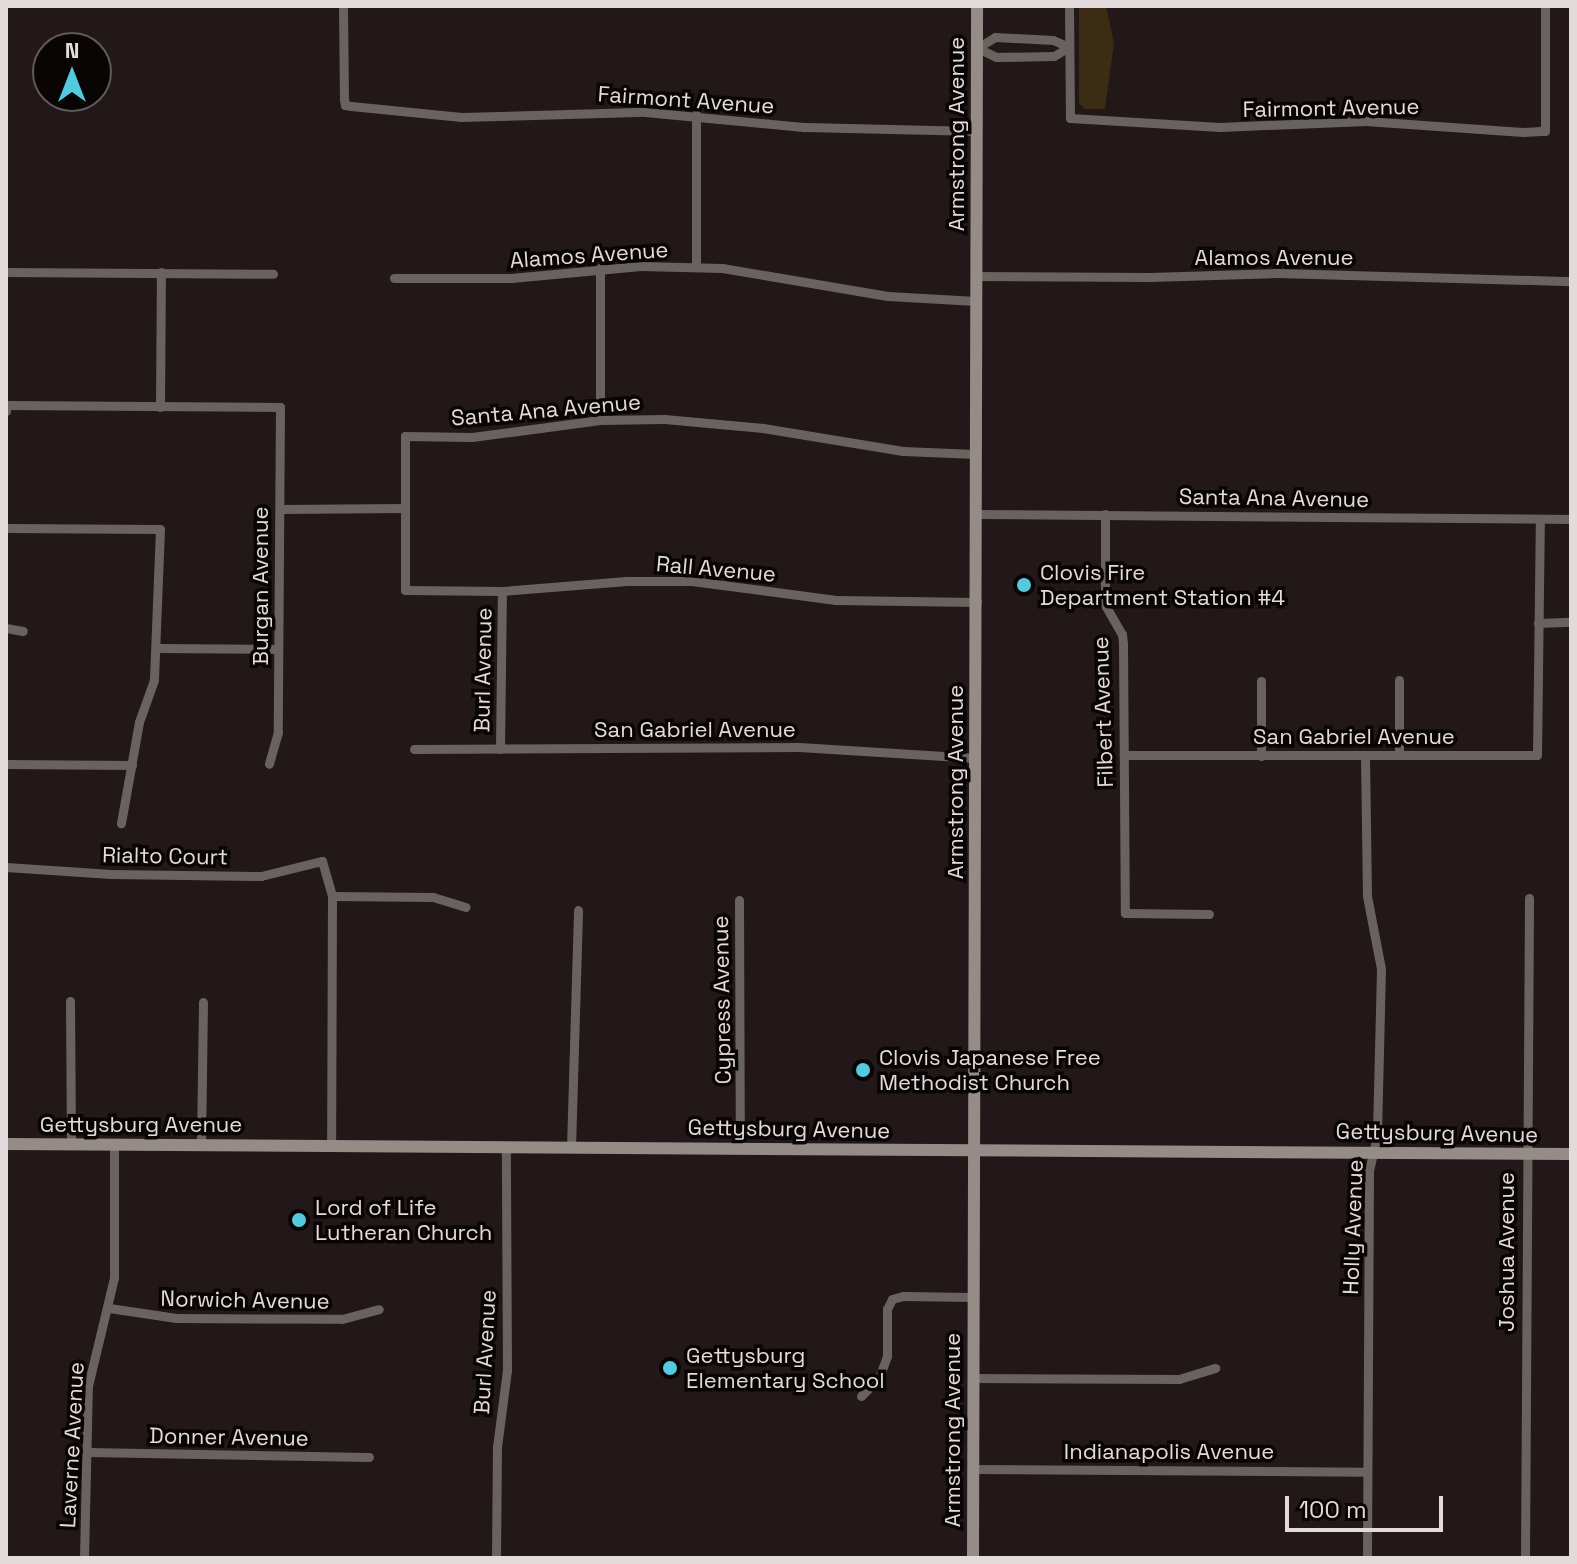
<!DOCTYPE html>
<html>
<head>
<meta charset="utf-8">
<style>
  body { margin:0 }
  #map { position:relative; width:1577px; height:1564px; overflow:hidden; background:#231819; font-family:"Space Grotesk",sans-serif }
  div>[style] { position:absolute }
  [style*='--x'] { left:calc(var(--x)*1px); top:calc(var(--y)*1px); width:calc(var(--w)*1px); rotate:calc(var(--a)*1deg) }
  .green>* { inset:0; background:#3b2c13 }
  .street>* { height:9px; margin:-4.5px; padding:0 4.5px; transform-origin:4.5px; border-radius:4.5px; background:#696360 }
  .secondary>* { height:12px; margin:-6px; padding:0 6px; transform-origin:6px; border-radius:6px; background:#958c88 }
  .dots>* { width:22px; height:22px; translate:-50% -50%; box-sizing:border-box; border:4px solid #090505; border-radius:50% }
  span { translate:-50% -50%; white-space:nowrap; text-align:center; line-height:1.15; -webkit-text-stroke:7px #090505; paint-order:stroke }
  .street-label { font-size:22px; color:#e3dadb }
  .poi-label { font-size:22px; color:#e3dadb }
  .left { translate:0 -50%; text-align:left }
  .frame { position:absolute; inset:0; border:8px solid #e3dadb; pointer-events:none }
  .north { position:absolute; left:32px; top:32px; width:80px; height:80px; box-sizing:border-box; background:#090505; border:2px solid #605a5b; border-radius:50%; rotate:0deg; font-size:22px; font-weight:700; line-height:32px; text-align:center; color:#e3dadb }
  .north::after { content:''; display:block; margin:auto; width:28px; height:36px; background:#54cade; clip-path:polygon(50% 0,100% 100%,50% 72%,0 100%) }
  .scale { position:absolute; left:1285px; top:1496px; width:158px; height:36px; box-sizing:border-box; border:4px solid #e3dadb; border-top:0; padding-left:10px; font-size:24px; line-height:28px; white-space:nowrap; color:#e3dadb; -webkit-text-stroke:6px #090505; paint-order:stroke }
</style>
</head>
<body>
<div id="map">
  <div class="green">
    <i style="clip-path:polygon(1079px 6px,1106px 6px,1114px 43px,1105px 109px,1085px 109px,1079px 103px)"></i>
  </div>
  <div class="street">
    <i style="--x:343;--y:6;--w:93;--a:89.4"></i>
    <i style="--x:344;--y:99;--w:6;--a:81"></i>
    <i style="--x:345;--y:105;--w:6;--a:9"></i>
    <i style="--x:351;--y:106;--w:111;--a:5.7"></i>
    <i style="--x:461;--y:117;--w:184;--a:-1.6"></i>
    <i style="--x:645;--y:112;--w:161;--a:5.4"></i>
    <i style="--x:805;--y:127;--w:172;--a:1.3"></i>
    <i style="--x:1069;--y:6;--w:112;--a:89.5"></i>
    <i style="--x:1070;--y:118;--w:150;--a:3.4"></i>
    <i style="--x:1220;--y:127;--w:146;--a:-2.4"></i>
    <i style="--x:1366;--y:121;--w:157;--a:4"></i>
    <i style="--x:1523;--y:132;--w:22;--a:-3"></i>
    <i style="--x:1545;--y:131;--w:125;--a:-90"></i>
    <i style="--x:977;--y:48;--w:21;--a:-31"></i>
    <i style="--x:995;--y:37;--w:58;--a:3"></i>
    <i style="--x:1053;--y:40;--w:17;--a:24"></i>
    <i style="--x:977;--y:48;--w:21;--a:25"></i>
    <i style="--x:996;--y:57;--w:58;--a:-1"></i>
    <i style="--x:1054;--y:56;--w:17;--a:-31"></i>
    <i style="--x:696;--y:267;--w:153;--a:-90"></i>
    <i style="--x:6;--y:272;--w:267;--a:0.4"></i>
    <i style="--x:976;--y:276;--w:174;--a:0.3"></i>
    <i style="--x:1150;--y:277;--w:128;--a:-1.8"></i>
    <i style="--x:1278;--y:273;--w:293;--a:1.6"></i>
    <i style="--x:394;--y:278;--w:117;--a:0"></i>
    <i style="--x:511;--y:278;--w:130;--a:-5.3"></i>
    <i style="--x:640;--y:266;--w:82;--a:1.4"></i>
    <i style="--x:722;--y:268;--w:168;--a:9.6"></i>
    <i style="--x:888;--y:296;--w:88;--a:3.3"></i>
    <i style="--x:160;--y:407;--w:135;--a:-89.6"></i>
    <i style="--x:6;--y:411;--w:6;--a:-90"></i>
    <i style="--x:6;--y:405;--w:274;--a:0.4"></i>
    <i style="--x:280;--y:407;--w:325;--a:90.4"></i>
    <i style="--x:278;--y:732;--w:33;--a:106"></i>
    <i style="--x:600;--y:420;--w:152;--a:-90"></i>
    <i style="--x:975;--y:454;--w:72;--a:-177.6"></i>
    <i style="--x:903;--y:451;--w:142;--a:-170.7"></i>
    <i style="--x:763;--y:428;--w:99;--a:-174.8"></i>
    <i style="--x:664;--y:419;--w:64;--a:179.1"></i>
    <i style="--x:600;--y:420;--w:129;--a:172.4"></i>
    <i style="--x:472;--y:437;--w:67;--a:-179.1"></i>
    <i style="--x:405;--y:436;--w:154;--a:90"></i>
    <i style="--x:405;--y:590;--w:97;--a:0.6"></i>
    <i style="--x:502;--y:591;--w:125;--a:-4.6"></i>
    <i style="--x:627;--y:581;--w:65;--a:0"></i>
    <i style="--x:692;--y:581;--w:145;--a:7.5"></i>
    <i style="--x:836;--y:600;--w:141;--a:0.8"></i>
    <i style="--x:280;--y:509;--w:125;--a:-0.5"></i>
    <i style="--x:976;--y:514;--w:595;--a:0.48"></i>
    <i style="--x:1105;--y:514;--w:91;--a:90"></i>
    <i style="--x:1105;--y:605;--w:34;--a:60"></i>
    <i style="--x:1122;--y:634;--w:10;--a:84"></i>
    <i style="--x:1123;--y:644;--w:269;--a:89.6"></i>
    <i style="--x:1125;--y:913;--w:84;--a:0.7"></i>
    <i style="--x:6;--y:528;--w:154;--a:0.4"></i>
    <i style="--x:160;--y:529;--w:151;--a:92.3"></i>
    <i style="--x:154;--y:680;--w:45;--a:109.7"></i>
    <i style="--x:139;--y:722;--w:103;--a:100.1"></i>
    <i style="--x:1538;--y:623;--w:33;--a:-2"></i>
    <i style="--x:6;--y:628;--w:17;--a:10"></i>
    <i style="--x:158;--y:648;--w:120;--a:0.5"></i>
    <i style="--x:1399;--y:680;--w:75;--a:90"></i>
    <i style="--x:1261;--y:681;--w:75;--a:90"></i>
    <i style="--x:414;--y:749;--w:385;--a:-0.3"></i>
    <i style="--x:799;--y:747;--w:177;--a:3.6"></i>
    <i style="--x:500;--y:749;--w:158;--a:-89.3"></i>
    <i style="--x:1124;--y:755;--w:413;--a:0"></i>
    <i style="--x:1537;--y:755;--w:236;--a:-89.3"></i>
    <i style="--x:1365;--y:755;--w:141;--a:89.2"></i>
    <i style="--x:1367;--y:896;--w:74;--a:79.1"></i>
    <i style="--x:1381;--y:969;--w:167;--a:91.4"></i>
    <i style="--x:1377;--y:1136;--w:36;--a:103"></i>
    <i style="--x:1369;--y:1171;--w:387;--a:90.3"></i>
    <i style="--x:6;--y:764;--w:126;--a:0.5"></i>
    <i style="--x:6;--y:867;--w:105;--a:3.8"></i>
    <i style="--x:111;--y:874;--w:150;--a:0.8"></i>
    <i style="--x:261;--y:876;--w:63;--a:-13.8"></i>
    <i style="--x:322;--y:861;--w:36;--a:74"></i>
    <i style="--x:332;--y:896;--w:250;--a:90.2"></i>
    <i style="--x:332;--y:896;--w:101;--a:0.6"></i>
    <i style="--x:433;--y:897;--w:34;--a:17"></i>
    <i style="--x:739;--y:900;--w:248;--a:89.8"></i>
    <i style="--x:70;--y:1001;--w:143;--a:89.6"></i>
    <i style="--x:201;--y:1145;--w:143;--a:-89.2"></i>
    <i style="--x:571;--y:1148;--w:238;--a:-88.3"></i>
    <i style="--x:109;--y:1308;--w:68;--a:8.5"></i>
    <i style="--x:176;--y:1318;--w:166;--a:0.3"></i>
    <i style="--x:342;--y:1319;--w:38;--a:-15"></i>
    <i style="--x:972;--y:1378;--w:207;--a:0.3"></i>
    <i style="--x:1179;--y:1379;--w:38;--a:-17"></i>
    <i style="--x:861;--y:1396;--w:25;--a:-45"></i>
    <i style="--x:879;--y:1378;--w:23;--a:-70"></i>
    <i style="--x:887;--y:1356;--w:47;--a:-90"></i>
    <i style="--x:887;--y:1309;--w:11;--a:-63"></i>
    <i style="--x:892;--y:1299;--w:11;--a:-15"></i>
    <i style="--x:903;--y:1296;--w:69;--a:0.8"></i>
    <i style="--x:88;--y:1452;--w:281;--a:1"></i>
    <i style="--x:972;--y:1469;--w:394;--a:0.4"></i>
    <i style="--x:84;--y:1558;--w:172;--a:-88.7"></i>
    <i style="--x:88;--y:1386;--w:111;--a:-76.5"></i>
    <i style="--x:114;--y:1278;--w:134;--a:-90"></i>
    <i style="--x:496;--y:1558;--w:111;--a:-89.5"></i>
    <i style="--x:497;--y:1447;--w:78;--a:-82.6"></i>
    <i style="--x:507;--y:1370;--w:223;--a:-90.3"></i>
    <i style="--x:1525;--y:1558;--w:660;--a:-89.65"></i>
  </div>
  <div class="secondary">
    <i style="--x:6;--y:1144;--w:1565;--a:0.37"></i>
    <i style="--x:973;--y:1558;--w:1552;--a:-89.85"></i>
  </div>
  <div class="dots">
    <i style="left:1024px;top:585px;background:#54cade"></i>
    <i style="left:863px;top:1070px;background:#54cade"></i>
    <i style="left:299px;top:1220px;background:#54cade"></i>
    <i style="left:670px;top:1368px;background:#54cade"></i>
  </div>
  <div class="street-label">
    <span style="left:686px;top:100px;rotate:4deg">Fairmont Avenue</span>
    <span style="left:1331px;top:108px;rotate:-1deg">Fairmont Avenue</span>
    <span style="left:957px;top:134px;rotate:-90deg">Armstrong Avenue</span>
    <span style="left:589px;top:255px;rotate:-4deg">Alamos Avenue</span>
    <span style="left:1274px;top:258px">Alamos Avenue</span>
    <span style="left:546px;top:410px;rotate:-5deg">Santa Ana Avenue</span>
    <span style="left:1274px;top:498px;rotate:1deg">Santa Ana Avenue</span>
    <span style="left:716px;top:569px;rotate:5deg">Rall Avenue</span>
    <span style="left:261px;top:586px;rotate:-90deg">Burgan Avenue</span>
    <span style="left:483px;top:670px;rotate:-89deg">Burl Avenue</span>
    <span style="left:1103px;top:712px;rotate:-92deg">Filbert Avenue</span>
    <span style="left:695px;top:730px">San Gabriel Avenue</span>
    <span style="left:1354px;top:737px">San Gabriel Avenue</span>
    <span style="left:956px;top:782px;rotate:-90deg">Armstrong Avenue</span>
    <span style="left:165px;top:856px;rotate:1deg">Rialto Court</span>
    <span style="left:722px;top:1000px;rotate:-91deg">Cypress Avenue</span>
    <span style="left:141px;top:1125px">Gettysburg Avenue</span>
    <span style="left:789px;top:1129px;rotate:1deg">Gettysburg Avenue</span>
    <span style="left:1437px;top:1133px;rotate:1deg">Gettysburg Avenue</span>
    <span style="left:1353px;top:1227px;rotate:-88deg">Holly Avenue</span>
    <span style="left:1507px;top:1252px;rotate:-90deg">Joshua Avenue</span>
    <span style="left:245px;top:1300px;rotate:1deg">Norwich Avenue</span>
    <span style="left:485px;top:1352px;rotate:-87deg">Burl Avenue</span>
    <span style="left:953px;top:1430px;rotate:-90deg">Armstrong Avenue</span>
    <span style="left:229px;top:1437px;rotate:1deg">Donner Avenue</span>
    <span style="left:72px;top:1445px;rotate:-87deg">Laverne Avenue</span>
    <span style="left:1169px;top:1452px">Indianapolis Avenue</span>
  </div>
  <div class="poi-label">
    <span class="left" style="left:1040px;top:585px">Clovis Fire<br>Department Station #4</span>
    <span class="left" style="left:879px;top:1070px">Clovis Japanese Free<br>Methodist Church</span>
    <span class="left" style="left:315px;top:1220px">Lord of Life<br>Lutheran Church</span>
    <span class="left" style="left:686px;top:1368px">Gettysburg<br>Elementary School</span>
  </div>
  <div class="frame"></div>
  <div class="north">N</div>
  <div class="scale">100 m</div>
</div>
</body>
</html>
